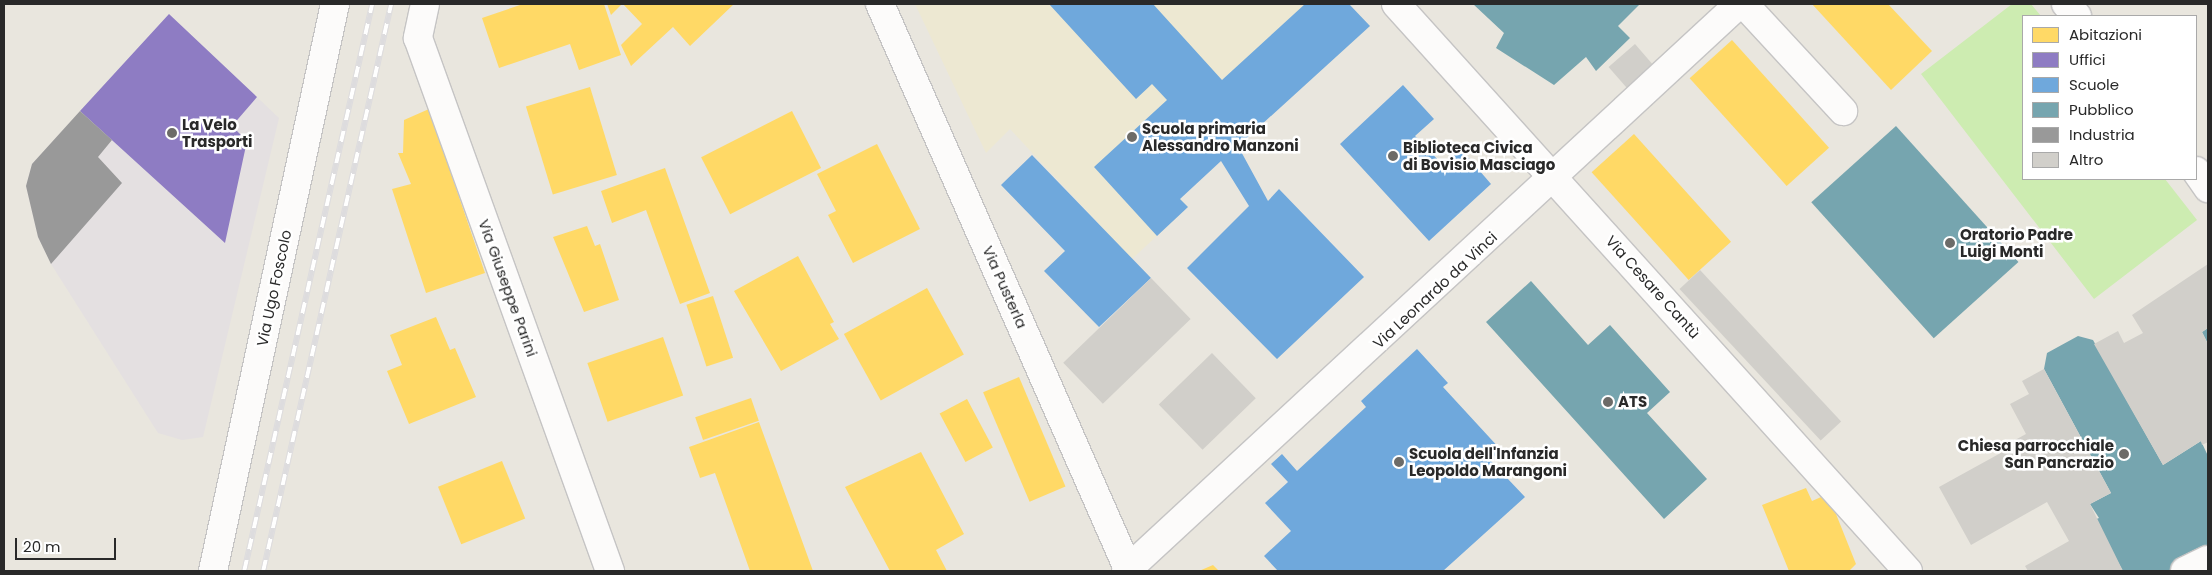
<!DOCTYPE html>
<html>
<head>
<meta charset="utf-8">
<style>
  body { margin:0 }
  #map { position:relative; width:2212px; height:575px; overflow:hidden; background:#e9e6de; font-family:Poppins,sans-serif }
  div>[style] { position:absolute }
  [style*='--x'] { left:calc(var(--x)*1px); top:calc(var(--y)*1px); width:calc(var(--w)*1px); rotate:calc(var(--a)*1deg) }
  .industrial>* { inset:0; background:#e4e0e1 }
  .education>* { inset:0; background:#ede8d2 }
  .pitch>* { inset:0; background:#cdecb1 }
  .homes>* { inset:0; background:#ffd966; transform-origin:0 0 }
  .offices>* { inset:0; background:#8e7cc3 }
  .schools>* { inset:0; background:#6fa8dc }
  .public>* { inset:0; background:#76a5af; transform-origin:0 0 }
  .industry>* { inset:0; background:#999 }
  .building>* { inset:0; background:#d1cfca; transform-origin:0 0 }
  .roads { filter:drop-shadow(1px 0 #c5c4c4) drop-shadow(-1px 0 #c5c4c4) drop-shadow(0 1px #c5c4c4) drop-shadow(0 -1px #c5c4c4) }
  .minor>* { height:28px; margin:-14px; padding:0 14px; transform-origin:14px; border-radius:14px; background:#fcfbfa }
  .rail>* { height:5.5px; margin-top:-2.75px; transform-origin:0; background:repeating-linear-gradient(90deg,#fff 0 11px,#dddcde 0 22px); box-sizing:border-box; border-block:1px solid #dddcde }
  .dots>* { width:14px; height:14px; translate:-50% -50%; box-sizing:border-box; border:2px solid #fff; border-radius:50% }
  span { translate:-50% -50%; white-space:nowrap; text-align:center; line-height:1.15; -webkit-text-stroke:5px #fff; paint-order:stroke }
  .poi-label { font-size:15px; color:#292929; font-weight:700 }
  .left { translate:0 -50%; text-align:left }
  .right { translate:-100% -50%; text-align:right }
  .street-label { font-size:15px; color:#292929 }
  .frame { position:absolute; inset:0; border:5px solid #292929; pointer-events:none }
  .legend { position:absolute; left:2022px; top:15px; width:175px; height:165px; box-sizing:border-box; background:#fff; border:1px solid #a9a9a9; margin:0; padding:6px 9px; list-style:none; font-size:15px; color:#292929 }
  .legend li { display:flex; align-items:center; gap:10px; height:25px }
  .legend b { width:25px; border:1px solid #a9a9a9 }
  .scale { position:absolute; left:15px; top:538px; width:101px; height:22px; box-sizing:border-box; border:2px solid #292929; border-top:0; padding-left:6px; font-size:15px; line-height:18px; white-space:nowrap; color:#292929; -webkit-text-stroke:4px #fff; paint-order:stroke }
</style>
</head>
<body>
<div id="map">
  <div class="industrial">
    <i style="clip-path:polygon(169px 14px,279px 118px,203px 437px,182px 440px,158px 433px,51px 264px,38px 237px,26px 186px,32px 164px)"></i>
  </div>
  <div class="education">
    <i style="clip-path:polygon(915px 4px,1349px 4px,1370px 26px,1180px 198px,1188px 207px,1132px 259px,1010px 129px,986px 153px)"></i>
  </div>
  <div class="pitch">
    <i style="clip-path:polygon(2012px 4px,2031px 4px,2041px 16px,2023px 16px,2023px 179px,2165px 179px,2197px 220px,2094px 299px,1921px 74px)"></i>
  </div>
  <div class="homes">
    <i style="clip-path:polygon(523px 4px,604px 4px,621px 55px,579px 70px,570px 44px,499px 68px,482px 18px)"></i>
    <i style="clip-path:polygon(607px 4px,622px 4px,611px 15px)"></i>
    <i style="clip-path:polygon(623px 4px,734px 4px,690px 46px,673px 27px,631px 66px,621px 45px,642px 24px)"></i>
    <i style="clip-path:polygon(1812px 4px,1888px 4px,1932px 51px,1891px 90px)"></i>
    <i style="left:1732px;top:40px;width:145px;height:57px;rotate:48deg"></i>
    <i style="left:590px;top:87px;width:92px;height:67px;rotate:73deg"></i>
    <i style="clip-path:polygon(429px 109px,485px 273px,426px 293px,392px 189px,411px 184px,398px 153px,403px 153px,404px 120px)"></i>
    <i style="left:792px;top:111px;width:64px;height:102px;rotate:63deg"></i>
    <i style="left:1634px;top:134px;width:145px;height:57px;rotate:48deg"></i>
    <i style="clip-path:polygon(877px 144px,920px 229px,853px 263px,828px 215px,836px 211px,817px 174px)"></i>
    <i style="clip-path:polygon(665px 168px,710px 293px,680px 304px,646px 210px,612px 223px,601px 191px)"></i>
    <i style="clip-path:polygon(587px 226px,595px 246px,600px 244px,619px 300px,584px 312px,553px 237px)"></i>
    <i style="clip-path:polygon(798px 256px,834px 322px,830px 324px,839px 339px,781px 371px,734px 291px)"></i>
    <i style="left:927px;top:288px;width:76px;height:95px;rotate:61deg"></i>
    <i style="left:713px;top:296px;width:65px;height:28px;rotate:72deg"></i>
    <i style="clip-path:polygon(436px 317px,450px 350px,455px 348px,476px 397px,409px 424px,387px 371px,402px 365px,390px 335px)"></i>
    <i style="left:663px;top:337px;width:62px;height:80px;rotate:71deg"></i>
    <i style="left:1019px;top:377px;width:119px;height:39px;rotate:67deg"></i>
    <i style="left:751px;top:398px;width:24px;height:59px;rotate:71deg"></i>
    <i style="left:967px;top:399px;width:55px;height:31px;rotate:62deg"></i>
    <i style="clip-path:polygon(759px 422px,813px 571px,750px 571px,715px 473px,700px 478px,689px 447px)"></i>
    <i style="clip-path:polygon(921px 452px,964px 534px,936px 550px,947px 571px,890px 571px,845px 487px)"></i>
    <i style="left:502px;top:461px;width:62px;height:69px;rotate:68deg"></i>
    <i style="clip-path:polygon(1806px 488px,1812px 501px,1828px 494px,1856px 564px,1849px 571px,1789px 571px,1762px 505px)"></i>
    <i style="clip-path:polygon(1213px 565px,1219px 571px,1199px 571px)"></i>
  </div>
  <div class="offices">
    <i style="clip-path:polygon(169px 14px,257px 97px,232px 126px,247px 141px,225px 243px,80px 111px)"></i>
  </div>
  <div class="schools">
    <i style="clip-path:polygon(1049px 4px,1153px 4px,1222px 80px,1305px 4px,1349px 4px,1370px 26px,1238px 146px,1268px 201px,1279px 189px,1364px 277px,1277px 359px,1187px 268px,1249px 206px,1221px 161px,1180px 199px,1188px 207px,1157px 236px,1094px 167px,1167px 100px,1152px 84px,1136px 99px)"></i>
    <i style="clip-path:polygon(1403px 85px,1434px 119px,1415px 136px,1442px 164px,1460px 148px,1491px 184px,1429px 241px,1340px 144px)"></i>
    <i style="clip-path:polygon(1032px 155px,1151px 278px,1099px 327px,1044px 271px,1065px 251px,1001px 185px)"></i>
    <i style="clip-path:polygon(1417px 349px,1448px 383px,1443px 387px,1501px 450px,1490px 460px,1525px 497px,1443px 571px,1278px 571px,1264px 556px,1291px 531px,1265px 503px,1288px 482px,1271px 464px,1282px 454px,1297px 471px,1366px 407px,1361px 401px)"></i>
  </div>
  <div class="public">
    <i style="clip-path:polygon(1473px 4px,1640px 4px,1618px 26px,1630px 38px,1596px 71px,1586px 57px,1554px 85px,1496px 48px,1504px 33px)"></i>
    <i style="left:1896px;top:126px;width:183px;height:114px;rotate:48deg"></i>
    <i style="clip-path:polygon(1531px 281px,1588px 345px,1610px 325px,1670px 392px,1647px 413px,1707px 479px,1664px 519px,1486px 322px)"></i>
    <i style="clip-path:polygon(2208px 328px,2208px 344px,2202px 332px)"></i>
    <i style="clip-path:polygon(2078px 336px,2093px 340px,2163px 465px,2201px 441px,2208px 456px,2208px 549px,2184px 571px,2123px 571px,2094px 520px,2099px 518px,2090px 504px,2111px 493px,2044px 369px,2047px 353px)"></i>
  </div>
  <div class="industry">
    <i style="clip-path:polygon(80px 111px,112px 140px,98px 157px,122px 183px,51px 264px,38px 237px,26px 186px,32px 164px)"></i>
  </div>
  <div class="building">
    <i style="left:1635px;top:44px;width:28px;height:35px;rotate:49deg"></i>
    <i style="clip-path:polygon(2208px 264px,2208px 328px,2202px 332px,2208px 344px,2208px 442px,2202px 445px,2201px 441px,2163px 465px,2094px 344px,2118px 331px,2124px 343px,2143px 333px,2132px 315px)"></i>
    <i style="left:1700px;top:270px;width:207px;height:28px;rotate:47deg"></i>
    <i style="left:1151px;top:278px;width:57px;height:122px;rotate:46deg"></i>
    <i style="left:1212px;top:353px;width:63px;height:74px;rotate:46deg"></i>
    <i style="clip-path:polygon(2044px 369px,2111px 493px,2090px 504px,2123px 571px,2028px 571px,2025px 566px,2069px 541px,2047px 502px,1971px 545px,1939px 487px,2017px 444px,2015px 440px,2026px 434px,2010px 404px,2029px 394px,2022px 381px)"></i>
  </div>
  <div class="roads">
    <div class="minor">
      <i style="--x:425;--y:4;--w:35;--a:102"></i>
      <i style="--x:418;--y:38;--w:567;--a:70.19"></i>
      <i style="--x:880;--y:4;--w:619;--a:66.29"></i>
      <i style="--x:1396;--y:4;--w:764;--a:47.92"></i>
      <i style="--x:1744;--y:4;--w:146;--a:47.2"></i>
      <i style="--x:2066;--y:4;--w:16;--a:47"></i>
      <i style="--x:2196;--y:171;--w:21;--a:55"></i>
      <i style="--x:213;--y:571;--w:580;--a:-77.86"></i>
      <i style="--x:1126;--y:571;--w:835;--a:-42.77"></i>
      <i style="--x:2185;--y:571;--w:25;--a:-26"></i>
    </div>
  </div>
  <div class="rail">
    <i style="--x:244;--y:571;--w:581;--a:-77.28"></i>
    <i style="--x:263;--y:571;--w:581;--a:-77.28"></i>
  </div>
  <div class="dots">
    <i style="left:172px;top:133px;background:#6c6b68"></i>
    <i style="left:1132px;top:137px;background:#6c6b68"></i>
    <i style="left:1393px;top:156px;background:#6c6b68"></i>
    <i style="left:1950px;top:243px;background:#6c6b68"></i>
    <i style="left:1608px;top:402px;background:#6c6b68"></i>
    <i style="left:2124px;top:454px;background:#6c6b68"></i>
    <i style="left:1399px;top:462px;background:#6c6b68"></i>
  </div>
  <div class="poi-label">
    <span class="left" style="left:182px;top:133px">La Velo<br>Trasporti</span>
    <span class="left" style="left:1142px;top:137px">Scuola primaria<br>Alessandro Manzoni</span>
    <span class="left" style="left:1403px;top:156px">Biblioteca Civica<br>di Bovisio Masciago</span>
    <span class="left" style="left:1960px;top:243px">Oratorio Padre<br>Luigi Monti</span>
    <span class="left" style="left:1618px;top:402px">ATS</span>
    <span class="right" style="left:2114px;top:454px">Chiesa parrocchiale<br>San Pancrazio</span>
    <span class="left" style="left:1409px;top:462px">Scuola dell'Infanzia<br>Leopoldo Marangoni</span>
  </div>
  <div class="street-label">
    <span style="left:1005px;top:287px;rotate:66deg">Via Pusterla</span>
    <span style="left:1653px;top:287px;rotate:48deg">Via Cesare Cantù</span>
    <span style="left:274px;top:288px;rotate:-78deg">Via Ugo Foscolo</span>
    <span style="left:508px;top:288px;rotate:70deg">Via Giuseppe Parini</span>
    <span style="left:1435px;top:290px;rotate:-43deg">Via Leonardo da Vinci</span>
  </div>
  <div class="frame"></div>
  <ul class="legend">
  <li><b style="height:14px;background:#ffd966"></b>Abitazioni</li>
  <li><b style="height:14px;background:#8e7cc3"></b>Uffici</li>
  <li><b style="height:14px;background:#6fa8dc"></b>Scuole</li>
  <li><b style="height:14px;background:#76a5af"></b>Pubblico</li>
  <li><b style="height:14px;background:#999"></b>Industria</li>
  <li><b style="height:14px;background:#d1cfca"></b>Altro</li>
  </ul>
  <div class="scale">20 m</div>
</div>
</body>
</html>
